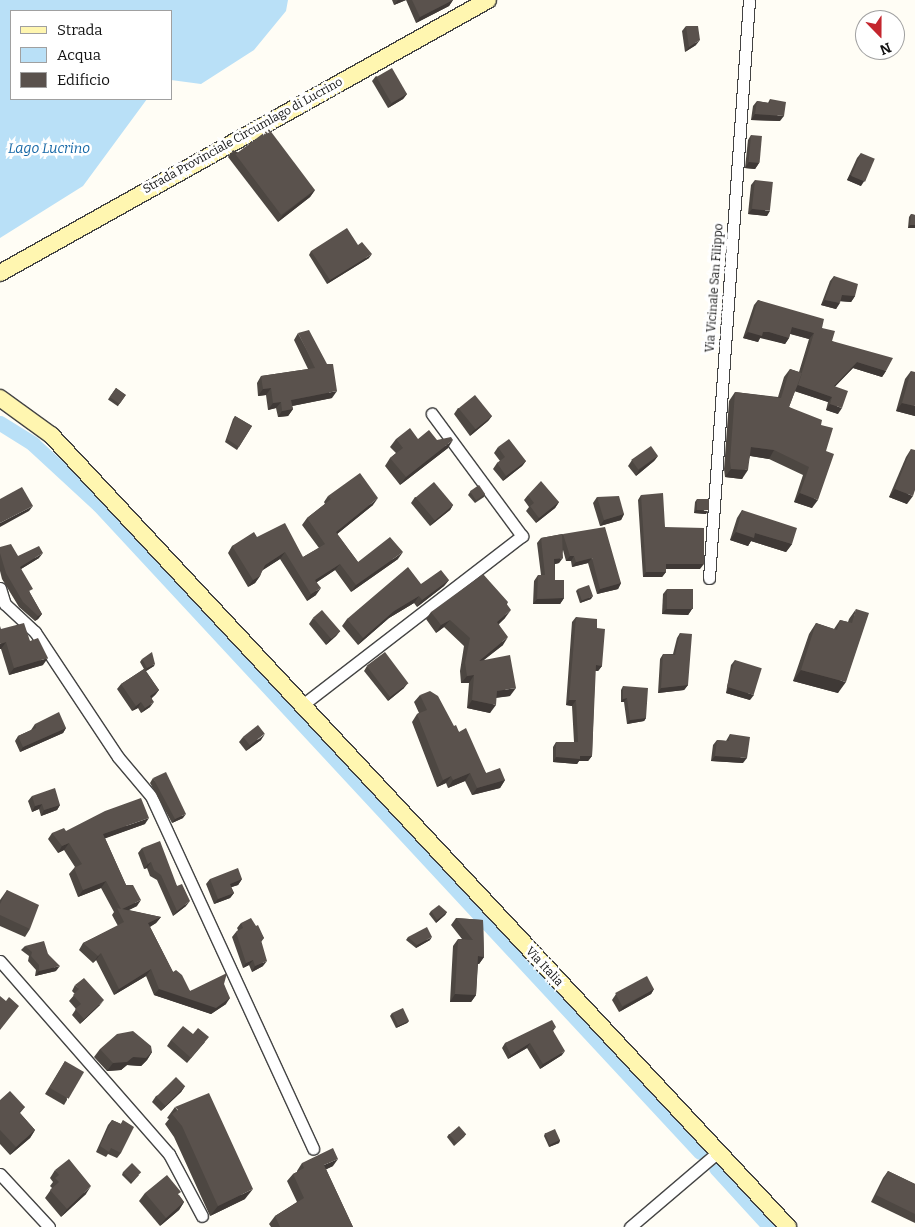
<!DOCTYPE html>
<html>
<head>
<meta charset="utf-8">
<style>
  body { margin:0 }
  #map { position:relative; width:915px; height:1227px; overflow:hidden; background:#fffdf5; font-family:Bitter,serif }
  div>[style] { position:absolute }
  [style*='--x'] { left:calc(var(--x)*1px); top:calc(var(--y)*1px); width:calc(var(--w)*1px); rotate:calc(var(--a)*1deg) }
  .water>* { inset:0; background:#b9e0f7 }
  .canal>* { height:15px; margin:-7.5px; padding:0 7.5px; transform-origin:7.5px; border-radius:7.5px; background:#b9e0f7 }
  .roads { filter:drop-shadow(1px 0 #444) drop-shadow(-1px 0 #444) drop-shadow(0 1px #444) drop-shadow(0 -1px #444) }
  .street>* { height:11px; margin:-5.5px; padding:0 5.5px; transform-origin:5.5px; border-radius:5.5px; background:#fff }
  .secondary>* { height:16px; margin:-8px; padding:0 8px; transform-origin:8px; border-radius:8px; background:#fff6b0 }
  .wall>* { inset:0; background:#4d4742; transform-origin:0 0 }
  .shaded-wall>* { inset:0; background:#3f3936 }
  .building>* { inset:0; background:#5a524d; transform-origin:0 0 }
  span { translate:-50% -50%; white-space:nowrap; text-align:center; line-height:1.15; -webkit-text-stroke:5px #fff; paint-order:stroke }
  .street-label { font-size:12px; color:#111 }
  .water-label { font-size:14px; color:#1768a6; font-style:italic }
  .legend { position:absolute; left:10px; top:10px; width:162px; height:90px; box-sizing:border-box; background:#fff; border:1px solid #a0a0a0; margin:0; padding:6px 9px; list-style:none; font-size:15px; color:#111 }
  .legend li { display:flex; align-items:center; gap:10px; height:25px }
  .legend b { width:25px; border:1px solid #a0a0a0 }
  .north { position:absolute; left:855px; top:10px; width:50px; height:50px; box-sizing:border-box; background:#fff; border:1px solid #a0a0a0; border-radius:50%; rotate:158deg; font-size:14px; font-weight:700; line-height:20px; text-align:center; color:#111 }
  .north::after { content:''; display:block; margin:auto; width:18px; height:22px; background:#c4262e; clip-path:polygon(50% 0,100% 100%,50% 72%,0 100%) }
</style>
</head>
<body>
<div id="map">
  <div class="water">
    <i style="clip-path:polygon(0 0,288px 0,286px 11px,254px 50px,201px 84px,171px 80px,171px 11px,11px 11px,11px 99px,147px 99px,83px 186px,0 238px)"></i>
  </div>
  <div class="canal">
    <i style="--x:0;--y:423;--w:39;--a:32"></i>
    <i style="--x:33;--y:444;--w:90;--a:42.7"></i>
    <i style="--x:99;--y:505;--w:883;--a:47.11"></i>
    <i style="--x:716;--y:1168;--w:80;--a:47.5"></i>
  </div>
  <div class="roads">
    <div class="street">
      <i style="--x:709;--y:578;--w:579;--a:-86.04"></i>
      <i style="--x:0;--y:588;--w:17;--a:73"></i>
      <i style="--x:5;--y:604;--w:41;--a:43"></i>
      <i style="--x:35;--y:632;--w:150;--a:56.4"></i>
      <i style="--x:118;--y:757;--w:51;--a:49.8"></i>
      <i style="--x:151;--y:796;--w:388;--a:65.3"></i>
      <i style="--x:301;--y:706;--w:279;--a:-37.6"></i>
      <i style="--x:522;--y:536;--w:152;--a:-126.4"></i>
      <i style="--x:0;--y:961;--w:257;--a:48.8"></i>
      <i style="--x:169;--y:1154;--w:70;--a:62"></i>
      <i style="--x:0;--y:1174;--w:72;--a:47.2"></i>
      <i style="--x:630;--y:1227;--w:114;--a:-40.4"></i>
    </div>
    <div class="secondary">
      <i style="--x:0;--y:273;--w:559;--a:-29.22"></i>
      <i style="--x:0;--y:398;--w:63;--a:36"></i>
      <i style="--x:51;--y:435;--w:1082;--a:47.06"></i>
    </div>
  </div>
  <div class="wall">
    <i style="clip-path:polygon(392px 0,453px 0,449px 6px,416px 23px,406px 0,394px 5px)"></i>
    <i style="clip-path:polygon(686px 26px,696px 45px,685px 52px,682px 31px)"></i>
    <i style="clip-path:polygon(376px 76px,407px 94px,403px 99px,388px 108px,372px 81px)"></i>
    <i style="clip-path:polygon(770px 99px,780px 121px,751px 120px,753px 106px,757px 101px,768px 103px)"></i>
    <i style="clip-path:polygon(751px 135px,759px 163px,755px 169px,745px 168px,748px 140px)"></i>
    <i style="clip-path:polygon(233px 150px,315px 190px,310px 197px,278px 222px,228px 157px)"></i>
    <i style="clip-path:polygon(861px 153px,861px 186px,847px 180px,857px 158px)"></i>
    <i style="clip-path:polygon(755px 180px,767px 216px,748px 214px,751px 185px)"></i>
    <i style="clip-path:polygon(911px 214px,915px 215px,915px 228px,908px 228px,909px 217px)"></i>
    <i style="clip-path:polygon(311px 251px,369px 258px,327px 284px,309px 255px)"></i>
    <i style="clip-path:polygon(834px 276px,855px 296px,851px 302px,840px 301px,836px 309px,821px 305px,830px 281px)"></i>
    <i style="clip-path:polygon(758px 300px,822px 328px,832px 341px,886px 371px,882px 377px,853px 368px,835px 386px,838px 414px,826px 410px,828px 402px,795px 391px,789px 407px,821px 425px,826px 451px,812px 508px,794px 502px,803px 475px,769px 459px,750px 456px,742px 479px,725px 477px,724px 469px,729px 401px,735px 392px,778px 397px,784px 377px,790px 369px,799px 372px,809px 339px,790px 334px,789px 338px,785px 344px,764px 338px,760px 338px,758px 342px,743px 338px,754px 305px)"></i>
    <i style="clip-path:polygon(298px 333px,332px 398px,292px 406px,293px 409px,288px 416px,278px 417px,276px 408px,268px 410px,266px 395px,258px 396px,257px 383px,261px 376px,308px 369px,294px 340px)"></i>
    <i style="clip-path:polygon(911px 371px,915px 416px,896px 411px,905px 379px)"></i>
    <i style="left:116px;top:388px;width:12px;height:14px;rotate:35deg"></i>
    <i style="clip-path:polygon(458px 408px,492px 416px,488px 421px,470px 436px,454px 414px)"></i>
    <i style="clip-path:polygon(235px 416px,252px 426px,237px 450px,225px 442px,233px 419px)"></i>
    <i style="clip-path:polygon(396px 439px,418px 439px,437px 440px,448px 448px,400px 485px,385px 466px,390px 458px,396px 453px,390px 447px)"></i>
    <i style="clip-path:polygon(498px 447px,526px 461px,522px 466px,503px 481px,493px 469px,497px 463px,500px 461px,494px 453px)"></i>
    <i style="clip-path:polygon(911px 449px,907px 504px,889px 497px,906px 457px)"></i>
    <i style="clip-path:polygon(658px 456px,654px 461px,636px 476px,628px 466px,632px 460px)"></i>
    <i style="clip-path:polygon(470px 492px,485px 494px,484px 497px,475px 503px,468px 495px)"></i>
    <i style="clip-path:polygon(528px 495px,559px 502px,555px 508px,536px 523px,526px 511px,529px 507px,524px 500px)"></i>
    <i style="clip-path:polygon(641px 495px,665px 527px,700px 569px,666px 569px,666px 572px,662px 577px,643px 577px,638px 500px)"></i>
    <i style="clip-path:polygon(328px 496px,373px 505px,337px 534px,358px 562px,398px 559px,351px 592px,335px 570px,317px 582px,316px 595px,307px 601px,280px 559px,262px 570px,260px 576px,255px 583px,248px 587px,228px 553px,232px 546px,257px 537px,303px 557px,319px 548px,302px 525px,307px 518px,325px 504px,324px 502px)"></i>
    <i style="clip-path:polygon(415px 497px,453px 505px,450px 510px,430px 526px,411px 503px)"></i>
    <i style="clip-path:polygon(597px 497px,624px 514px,621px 520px,600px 526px,593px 503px)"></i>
    <i style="clip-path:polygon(697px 499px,706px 514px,694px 513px,695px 502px)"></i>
    <i style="clip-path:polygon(742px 510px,792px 544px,786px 552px,751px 541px,748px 546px,730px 540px,737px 518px)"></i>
    <i style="clip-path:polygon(563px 534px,621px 583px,618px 589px,597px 594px,588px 563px,572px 567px,571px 561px,566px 561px,563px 550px,559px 563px,555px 564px,555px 580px,564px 598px,560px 604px,533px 604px,534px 581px,538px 575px,541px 575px,537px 543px,541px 538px)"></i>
    <i style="clip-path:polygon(0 547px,18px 556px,39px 558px,21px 569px,30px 593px,42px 614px,38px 619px,35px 621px,19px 607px,2px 579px,0 571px)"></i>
    <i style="clip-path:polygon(449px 580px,444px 586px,417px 607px,414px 603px,389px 618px,358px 645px,342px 626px,347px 619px,421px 584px)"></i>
    <i style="clip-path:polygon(578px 589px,591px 599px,580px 603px,576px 591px)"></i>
    <i style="clip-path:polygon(667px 589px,692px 609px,688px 615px,662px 614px,663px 594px)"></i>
    <i style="clip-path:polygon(508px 602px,507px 604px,505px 618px,499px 624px,503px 645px,484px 660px,510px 696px,496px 698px,490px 713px,467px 708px,469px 683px,461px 683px,460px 671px,464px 646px,444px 627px,436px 633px,426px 619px,431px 612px)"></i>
    <i style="clip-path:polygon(856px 609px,838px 693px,793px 681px,809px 634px,816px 623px,834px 629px,840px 620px,848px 622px,849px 619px)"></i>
    <i style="clip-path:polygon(576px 617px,597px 628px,602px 666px,598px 671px,595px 671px,592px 756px,588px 761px,579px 761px,577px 764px,553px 762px,553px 747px,556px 742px,574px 742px,572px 706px,566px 705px,572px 622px)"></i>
    <i style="clip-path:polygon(313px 618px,340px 631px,336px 636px,326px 645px,309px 624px)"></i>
    <i style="clip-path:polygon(1px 629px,30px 641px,43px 665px,9px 675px,1px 649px)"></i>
    <i style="clip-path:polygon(680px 633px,688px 685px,684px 690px,658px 693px,660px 659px,663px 654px,673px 654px,677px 638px)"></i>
    <i style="clip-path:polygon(142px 659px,154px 666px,146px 671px,159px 690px,155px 695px,152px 698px,150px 707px,141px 713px,138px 708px,132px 711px,117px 689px,121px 684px,144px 669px,140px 662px)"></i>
    <i style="clip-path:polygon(735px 660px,750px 700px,726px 693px,731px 665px)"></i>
    <i style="clip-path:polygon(367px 666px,404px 688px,388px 701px,364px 671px)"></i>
    <i style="clip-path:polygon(623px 686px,646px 718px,644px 721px,627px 724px,624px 702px,621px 702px,621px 690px)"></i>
    <i style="clip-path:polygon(420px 695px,459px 732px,486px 773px,505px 780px,500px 788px,472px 795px,465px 781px,448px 788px,446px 783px,437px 787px,412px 722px,417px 714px,419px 713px,414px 702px)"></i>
    <i style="clip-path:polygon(35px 724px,66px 728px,63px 733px,20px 752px,15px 741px,18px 736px,31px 730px)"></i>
    <i style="clip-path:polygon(730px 734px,743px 763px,711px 761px,713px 745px,717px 740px,726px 741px)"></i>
    <i style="clip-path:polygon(243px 737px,261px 740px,246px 751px,239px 742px)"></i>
    <i style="clip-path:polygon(153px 778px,183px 818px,172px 823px,150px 783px)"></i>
    <i style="clip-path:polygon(32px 796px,60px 805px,57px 810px,41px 816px,39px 809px,32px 812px,28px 801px)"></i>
    <i style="clip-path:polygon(145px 824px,105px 838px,126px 885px,137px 906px,129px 910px,161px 917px,156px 923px,150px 927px,173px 972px,190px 991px,224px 984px,226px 1004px,211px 1014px,154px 995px,146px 976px,114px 995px,96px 960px,93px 963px,79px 950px,83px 943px,118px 926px,112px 915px,114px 912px,101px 888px,78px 897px,69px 874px,75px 867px,64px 850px,58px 853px,48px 839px,52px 833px)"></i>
    <i style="clip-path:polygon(142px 848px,177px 886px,186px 906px,173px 916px,157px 880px,150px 876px,147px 868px,144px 869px,138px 853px)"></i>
    <i style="clip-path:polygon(210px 879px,242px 879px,238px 885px,231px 887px,234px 893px,230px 898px,214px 904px,206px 884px)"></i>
    <i style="clip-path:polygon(7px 890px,30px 929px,25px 937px,0 926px,0 900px)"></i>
    <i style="clip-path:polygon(431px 911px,447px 912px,445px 915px,436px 923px,429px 914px)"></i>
    <i style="clip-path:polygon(456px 918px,483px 920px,484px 957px,479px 964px,478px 964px,476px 995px,471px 1002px,450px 1002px,453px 946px,458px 939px,462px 939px,451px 925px)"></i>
    <i style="clip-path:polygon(241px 923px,256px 926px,264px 938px,261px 942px,263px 966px,252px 972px,249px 965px,243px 968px,232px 937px,236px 932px,238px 930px,237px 928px)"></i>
    <i style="clip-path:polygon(408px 937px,430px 940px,416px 948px,406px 940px)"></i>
    <i style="clip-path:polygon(25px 946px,48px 954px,56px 971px,35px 976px,36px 970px,28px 961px,29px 956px,21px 950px)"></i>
    <i style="clip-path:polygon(75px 985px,100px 1005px,80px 1024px,72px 1015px,76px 1009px,69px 1001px,75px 994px,72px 991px)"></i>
    <i style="clip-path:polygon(654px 989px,651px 994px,619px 1012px,612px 1000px,616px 994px)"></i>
    <i style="clip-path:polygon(392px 1013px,409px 1021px,407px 1023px,396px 1028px,390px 1016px)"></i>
    <i style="clip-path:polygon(556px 1027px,553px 1031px,562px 1055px,540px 1069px,527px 1048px,508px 1059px,502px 1048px,505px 1043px)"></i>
    <i style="clip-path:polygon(193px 1034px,205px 1042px,187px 1063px,167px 1046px,171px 1040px)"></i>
    <i style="clip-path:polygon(100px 1049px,152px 1052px,147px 1060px,141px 1066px,127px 1065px,121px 1070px,107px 1071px,94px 1057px)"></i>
    <i style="clip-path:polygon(65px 1061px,67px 1100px,64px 1105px,45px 1094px)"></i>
    <i style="clip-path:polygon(185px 1086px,181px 1092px,161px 1111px,152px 1102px,156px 1096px)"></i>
    <i style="clip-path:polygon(0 1100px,25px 1107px,20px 1113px,35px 1130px,30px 1138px,10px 1155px,0 1144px)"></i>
    <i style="clip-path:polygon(175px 1107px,245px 1199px,210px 1216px,174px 1137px,165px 1124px,169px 1119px,167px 1118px)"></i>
    <i style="clip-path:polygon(112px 1120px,121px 1124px,123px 1120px,121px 1153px,117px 1158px,108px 1154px,106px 1157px,96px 1152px,108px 1125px)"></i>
    <i style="clip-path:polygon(545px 1133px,560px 1140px,559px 1143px,549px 1147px,544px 1136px)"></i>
    <i style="clip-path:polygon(449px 1134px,466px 1134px,464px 1137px,454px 1146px,447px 1137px)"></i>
    <i style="clip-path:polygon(302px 1163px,333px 1166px,326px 1169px,353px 1227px,271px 1227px,269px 1224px,275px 1216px,297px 1202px,287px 1181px,293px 1174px,297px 1172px,297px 1171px)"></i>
    <i style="clip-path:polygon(55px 1170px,86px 1194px,61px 1217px,45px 1198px,52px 1188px,50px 1186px,53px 1182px,50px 1178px)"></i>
    <i style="clip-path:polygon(888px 1171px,915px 1184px,915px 1223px,871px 1202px,883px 1178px)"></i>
    <i style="clip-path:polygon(123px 1172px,139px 1175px,131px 1184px,122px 1175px)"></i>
    <i style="clip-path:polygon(145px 1193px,179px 1195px,184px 1202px,179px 1210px,160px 1226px,139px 1201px)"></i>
  </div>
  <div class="shaded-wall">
    <i style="clip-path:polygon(398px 0,406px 0,394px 5px)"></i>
    <i style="clip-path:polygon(453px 0,449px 6px,416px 23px,420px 17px)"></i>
    <i style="clip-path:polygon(700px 40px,696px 45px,685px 52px,689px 47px)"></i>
    <i style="clip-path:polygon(407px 94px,403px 99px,388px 108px,392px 103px)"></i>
    <i style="clip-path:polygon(755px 114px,784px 116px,780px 121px,751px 120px)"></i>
    <i style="clip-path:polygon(749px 162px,759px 163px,755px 169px,745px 168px)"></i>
    <i style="clip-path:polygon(850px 175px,865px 180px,861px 186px,847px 180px)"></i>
    <i style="clip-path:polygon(315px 190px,310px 197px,278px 222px,283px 215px)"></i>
    <i style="clip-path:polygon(752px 209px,770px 211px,767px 216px,748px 214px)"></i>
    <i style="clip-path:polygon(910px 225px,915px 225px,915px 228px,908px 228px)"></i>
    <i style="clip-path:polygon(372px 254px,369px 258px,327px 284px,330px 280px)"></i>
    <i style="clip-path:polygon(842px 295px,855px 296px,851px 302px,838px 301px)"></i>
    <i style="clip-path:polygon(825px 300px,840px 303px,836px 309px,821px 305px)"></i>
    <i style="clip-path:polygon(792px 327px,814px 333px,809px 339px,788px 333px)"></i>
    <i style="clip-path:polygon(748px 332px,769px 332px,789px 338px,785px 344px,760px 338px,758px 342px,743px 338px)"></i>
    <i style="clip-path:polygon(857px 362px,886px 371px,882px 377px,853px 368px,830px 392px,834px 386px)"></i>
    <i style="clip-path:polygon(798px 385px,832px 397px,828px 402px,794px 391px)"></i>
    <i style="clip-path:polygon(271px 388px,266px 395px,258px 396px,263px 389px)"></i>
    <i style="clip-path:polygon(337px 391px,332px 398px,287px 407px,291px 400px)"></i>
    <i style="clip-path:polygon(281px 402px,276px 408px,268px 410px,273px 403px)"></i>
    <i style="clip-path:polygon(902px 403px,915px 406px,915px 416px,896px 411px)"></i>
    <i style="clip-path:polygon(830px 404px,842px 408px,838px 414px,826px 410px)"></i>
    <i style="clip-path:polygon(293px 409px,288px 416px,278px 417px,282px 411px)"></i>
    <i style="clip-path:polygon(492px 416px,488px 421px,470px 436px,473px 431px)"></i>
    <i style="clip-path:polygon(453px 440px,448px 448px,400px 485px,406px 477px)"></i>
    <i style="clip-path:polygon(751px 447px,774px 450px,769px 459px,745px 455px)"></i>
    <i style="clip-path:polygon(658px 456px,654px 461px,636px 476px,639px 470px)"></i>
    <i style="clip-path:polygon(526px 461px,522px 466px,503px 481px,506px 476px)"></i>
    <i style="clip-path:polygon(731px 469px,748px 470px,742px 479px,725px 477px)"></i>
    <i style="clip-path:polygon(895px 489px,913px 496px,907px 504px,889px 497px)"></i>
    <i style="clip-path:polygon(800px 493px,818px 500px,812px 508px,794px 502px)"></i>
    <i style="clip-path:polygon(378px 498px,373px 505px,331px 539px,336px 532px)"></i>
    <i style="clip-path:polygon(559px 502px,555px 508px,536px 523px,539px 518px)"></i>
    <i style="clip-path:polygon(453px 505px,450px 510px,430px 526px,434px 521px)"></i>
    <i style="clip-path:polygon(33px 506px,29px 511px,0 527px,0 523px)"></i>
    <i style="clip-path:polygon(696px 510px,708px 511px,706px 514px,694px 513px)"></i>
    <i style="clip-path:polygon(624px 514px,621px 520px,600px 526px,604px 520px)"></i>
    <i style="clip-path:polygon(736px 532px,755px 533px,792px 544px,786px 552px,751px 541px,748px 546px,730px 540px)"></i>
    <i style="clip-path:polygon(285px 552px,280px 559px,260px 572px,265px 565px)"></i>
    <i style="clip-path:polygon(403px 552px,398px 559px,351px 592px,356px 585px)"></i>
    <i style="clip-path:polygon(43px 553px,39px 558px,16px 572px,20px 567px)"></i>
    <i style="clip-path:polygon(570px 556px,574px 556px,571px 561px,566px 561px)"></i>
    <i style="clip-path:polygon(563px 558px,559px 563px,551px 565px,554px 559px)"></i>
    <i style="clip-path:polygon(592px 558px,588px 563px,572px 567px,576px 562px)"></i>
    <i style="clip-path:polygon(340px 564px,335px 570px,311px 586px,315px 580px)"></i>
    <i style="clip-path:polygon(666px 564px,704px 564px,700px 569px,662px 569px)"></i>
    <i style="clip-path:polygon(646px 572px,666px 572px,662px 577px,643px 577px)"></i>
    <i style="clip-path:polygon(260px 576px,255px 583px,248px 587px,253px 580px)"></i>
    <i style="clip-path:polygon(449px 580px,444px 586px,417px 607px,422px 600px)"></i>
    <i style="clip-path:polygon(621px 583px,618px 589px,597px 594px,600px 589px)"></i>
    <i style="clip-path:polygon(321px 588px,316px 595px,307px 601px,311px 594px)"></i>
    <i style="clip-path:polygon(419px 596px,414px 603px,389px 618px,358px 645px,363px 638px,394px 611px)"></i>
    <i style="clip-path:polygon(593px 596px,591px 599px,580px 603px,582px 600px)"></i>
    <i style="clip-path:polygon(564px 598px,560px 604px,533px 604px,537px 599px)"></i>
    <i style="clip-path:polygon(666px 609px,692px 609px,688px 615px,662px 614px)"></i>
    <i style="clip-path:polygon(511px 610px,505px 618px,492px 630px,497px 622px)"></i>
    <i style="clip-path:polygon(42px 614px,38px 619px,35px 621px,38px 616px)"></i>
    <i style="clip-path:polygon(450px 620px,444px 627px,436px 633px,441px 625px)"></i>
    <i style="clip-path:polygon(340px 631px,336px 636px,326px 645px,330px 639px)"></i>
    <i style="clip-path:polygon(508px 637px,503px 645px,473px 668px,479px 661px)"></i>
    <i style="clip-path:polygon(6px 642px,1px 649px,0 649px,0 644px)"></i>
    <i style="clip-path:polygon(48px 658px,43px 665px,9px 675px,14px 668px)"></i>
    <i style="clip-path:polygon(155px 664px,154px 666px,146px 671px,147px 668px)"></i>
    <i style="clip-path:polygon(596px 665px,602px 666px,598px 671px,592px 670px)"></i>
    <i style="clip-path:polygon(801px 670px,846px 682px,838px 693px,793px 681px)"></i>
    <i style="clip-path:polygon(474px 675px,469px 683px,461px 683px,467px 676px)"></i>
    <i style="clip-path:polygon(408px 683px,404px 688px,388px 701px,391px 696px)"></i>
    <i style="clip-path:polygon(688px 685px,684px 690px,658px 693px,661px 688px)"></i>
    <i style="clip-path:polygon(729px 687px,754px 695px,750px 700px,726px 693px)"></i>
    <i style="clip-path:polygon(516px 688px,510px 696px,492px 698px,497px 691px)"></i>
    <i style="clip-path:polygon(159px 690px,155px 695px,146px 701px,150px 696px)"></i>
    <i style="clip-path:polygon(627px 698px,624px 702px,621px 702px,623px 699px)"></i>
    <i style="clip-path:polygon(472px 700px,496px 705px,490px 713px,467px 708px)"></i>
    <i style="clip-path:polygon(569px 700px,576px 700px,572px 706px,566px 705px)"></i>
    <i style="clip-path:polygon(141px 702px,138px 708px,132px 711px,136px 706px)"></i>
    <i style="clip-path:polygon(154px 702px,150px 707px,141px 713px,145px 708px)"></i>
    <i style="clip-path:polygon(646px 718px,644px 721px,627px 724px,630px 720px)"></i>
    <i style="clip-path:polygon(66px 728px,63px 733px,20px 752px,23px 747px)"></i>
    <i style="clip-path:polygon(265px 734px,261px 740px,246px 751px,250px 746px)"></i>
    <i style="clip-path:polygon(580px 756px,592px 756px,588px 761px,579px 761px,577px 764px,553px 762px,556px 757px)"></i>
    <i style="clip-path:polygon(715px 756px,747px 758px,743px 763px,711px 761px)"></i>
    <i style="clip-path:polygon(470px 773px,465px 781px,448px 788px,453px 780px)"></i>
    <i style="clip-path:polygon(451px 776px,446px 783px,437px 787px,443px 780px)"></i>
    <i style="clip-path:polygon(505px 780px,500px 788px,472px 795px,477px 788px)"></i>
    <i style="clip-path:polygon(42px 804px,39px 809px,32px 812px,35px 806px)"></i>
    <i style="clip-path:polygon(60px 805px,57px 810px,41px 816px,44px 810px)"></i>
    <i style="clip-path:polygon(186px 814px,183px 818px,172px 823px,175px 819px)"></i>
    <i style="clip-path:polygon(149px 818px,145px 824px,98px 841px,103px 834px)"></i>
    <i style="clip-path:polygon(69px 843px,64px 850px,58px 853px,62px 846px)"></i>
    <i style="clip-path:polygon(151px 862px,147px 868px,144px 869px,148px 864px)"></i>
    <i style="clip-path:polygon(242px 879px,238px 885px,226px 889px,230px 884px)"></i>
    <i style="clip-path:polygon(106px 881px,101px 888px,78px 897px,83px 890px)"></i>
    <i style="clip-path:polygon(234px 893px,230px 898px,214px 904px,218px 899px)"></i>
    <i style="clip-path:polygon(141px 900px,137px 906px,120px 914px,122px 909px)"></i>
    <i style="clip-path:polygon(190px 901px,186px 906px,173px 916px,177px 911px)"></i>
    <i style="clip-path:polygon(447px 912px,445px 915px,436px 923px,437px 920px)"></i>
    <i style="clip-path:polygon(161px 917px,156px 923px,144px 930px,148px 923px)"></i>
    <i style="clip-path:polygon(432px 937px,430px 940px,416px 948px,417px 945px)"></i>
    <i style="clip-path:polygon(101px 953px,96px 960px,93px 963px,98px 956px)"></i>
    <i style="clip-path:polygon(478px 956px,484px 957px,479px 964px,473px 964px)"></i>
    <i style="clip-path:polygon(253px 960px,249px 965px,243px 968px,246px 963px)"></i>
    <i style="clip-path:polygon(267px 961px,263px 966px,252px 972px,255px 966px)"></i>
    <i style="clip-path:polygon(60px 966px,56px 971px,35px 976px,39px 971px)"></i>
    <i style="clip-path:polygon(151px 969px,146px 976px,114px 995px,119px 989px)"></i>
    <i style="clip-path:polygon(159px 989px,230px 998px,226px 1004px,211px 1014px,154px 995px)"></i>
    <i style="clip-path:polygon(654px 989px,651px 994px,619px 1012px,623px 1007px)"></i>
    <i style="clip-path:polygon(455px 994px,476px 995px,471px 1002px,450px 1002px)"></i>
    <i style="clip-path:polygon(104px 1000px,100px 1005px,80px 1024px,84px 1019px)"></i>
    <i style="clip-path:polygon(409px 1021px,407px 1023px,396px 1028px,398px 1026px)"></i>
    <i style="clip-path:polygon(530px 1043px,527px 1048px,508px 1059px,511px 1055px)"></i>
    <i style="clip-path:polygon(565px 1051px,562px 1055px,540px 1069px,543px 1064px)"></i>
    <i style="clip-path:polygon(152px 1052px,147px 1060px,141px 1066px,127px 1065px,121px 1070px,107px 1071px,113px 1063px)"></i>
    <i style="clip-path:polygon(185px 1086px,181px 1092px,161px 1111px,165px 1106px)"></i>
    <i style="clip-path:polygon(35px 1130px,30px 1138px,10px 1155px,16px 1147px)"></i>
    <i style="clip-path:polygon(560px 1140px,559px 1143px,549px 1147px,550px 1145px)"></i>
    <i style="clip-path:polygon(338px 1159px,333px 1166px,319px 1173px,324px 1165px)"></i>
    <i style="clip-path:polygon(91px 1186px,86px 1194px,61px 1217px,67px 1209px)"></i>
    <i style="clip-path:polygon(253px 1189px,245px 1199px,210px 1216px,218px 1206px)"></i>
    <i style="clip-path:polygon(184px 1202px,179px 1210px,160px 1226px,166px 1218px)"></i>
  </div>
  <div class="building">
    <i style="clip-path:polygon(412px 0,453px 0,420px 17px)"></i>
    <i style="clip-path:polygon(686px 26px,698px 26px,700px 40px,689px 47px)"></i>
    <i style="left:392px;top:68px;width:30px;height:18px;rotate:60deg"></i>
    <i style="clip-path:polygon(770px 99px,786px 102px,784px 116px,755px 114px,757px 101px,770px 103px)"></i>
    <i style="left:269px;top:129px;width:76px;height:42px;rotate:53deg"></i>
    <i style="left:751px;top:135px;width:11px;height:27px;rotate:5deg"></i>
    <i style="left:861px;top:153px;width:15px;height:25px;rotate:23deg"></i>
    <i style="left:755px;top:180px;width:18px;height:29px;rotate:6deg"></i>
    <i style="clip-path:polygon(911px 214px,915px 215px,915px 225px,910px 225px)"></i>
    <i style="clip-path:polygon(347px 228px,358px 245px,362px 242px,372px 254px,330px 280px,311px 251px)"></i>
    <i style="clip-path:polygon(834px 276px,858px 284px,855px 296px,842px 295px,840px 303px,825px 300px)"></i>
    <i style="clip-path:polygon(758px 300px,824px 319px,822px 328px,835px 331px,832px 341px,893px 358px,886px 371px,857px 362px,834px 386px,848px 391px,842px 408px,830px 404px,832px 397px,798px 385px,802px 373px,802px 372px,814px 333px,792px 327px,789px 338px,769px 332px,763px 332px,762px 336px,748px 332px)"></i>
    <i style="clip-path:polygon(309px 330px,327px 364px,333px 364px,337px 391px,291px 400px,293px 409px,282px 411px,281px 402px,273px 403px,271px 388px,263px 389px,261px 376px,315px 368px,298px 333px)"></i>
    <i style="clip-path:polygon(790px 369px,802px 373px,789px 407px,822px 420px,821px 425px,833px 428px,826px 451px,834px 454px,818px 500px,800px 493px,809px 467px,774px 450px,751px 447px,748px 470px,731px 469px,730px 461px,735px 392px,781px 398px)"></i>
    <i style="clip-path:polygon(911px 371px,915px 372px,915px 406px,902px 403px)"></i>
    <i style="left:116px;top:388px;width:12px;height:11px;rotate:35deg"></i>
    <i style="left:475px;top:395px;width:27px;height:21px;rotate:51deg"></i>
    <i style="clip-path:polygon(235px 416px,252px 426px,239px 447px,227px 439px)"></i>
    <i style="clip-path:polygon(410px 428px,418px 439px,429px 430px,437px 440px,451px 437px,453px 440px,406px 477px,390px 458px,403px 448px,396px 439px)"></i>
    <i style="clip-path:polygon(509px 439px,526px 461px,506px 476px,497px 463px,505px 457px,498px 447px)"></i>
    <i style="left:651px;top:446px;width:12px;height:24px;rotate:55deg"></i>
    <i style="clip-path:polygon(911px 449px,915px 450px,915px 490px,913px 496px,895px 489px)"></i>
    <i style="clip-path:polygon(360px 473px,378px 498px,336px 532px,358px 562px,390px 537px,403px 552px,356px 585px,340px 564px,315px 580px,321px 588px,311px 594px,285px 552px,265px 565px,260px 576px,253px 580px,232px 546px,254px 532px,257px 537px,285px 523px,303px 557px,325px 544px,307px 518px,331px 499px,328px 496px)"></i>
    <i style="clip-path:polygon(541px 481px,559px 502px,539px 518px,530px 506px,534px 503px,528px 495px)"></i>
    <i style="left:434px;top:482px;width:30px;height:24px;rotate:50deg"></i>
    <i style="left:479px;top:485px;width:11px;height:11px;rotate:56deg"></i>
    <i style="clip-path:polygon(22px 487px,33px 506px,0 523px,0 499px)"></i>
    <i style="clip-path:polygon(663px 493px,665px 527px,704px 528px,704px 564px,666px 564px,666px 572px,646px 572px,641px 495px)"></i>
    <i style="clip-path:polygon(619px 496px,624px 514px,604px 520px,597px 497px)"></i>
    <i style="left:697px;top:499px;width:12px;height:11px"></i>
    <i style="clip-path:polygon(742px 510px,797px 528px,792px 544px,755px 533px,754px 538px,736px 532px)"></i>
    <i style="clip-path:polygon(605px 527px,621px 583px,600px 589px,592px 558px,576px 562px,574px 556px,570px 556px,563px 534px)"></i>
    <i style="clip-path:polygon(562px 534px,563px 558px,554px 559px,555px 580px,564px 580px,564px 598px,537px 599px,538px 575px,545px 575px,541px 538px)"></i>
    <i style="clip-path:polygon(11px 544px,18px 556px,39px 546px,43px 553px,20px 567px,33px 589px,29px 591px,42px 614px,38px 616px,23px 602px,6px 573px,0 553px,0 547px)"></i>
    <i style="clip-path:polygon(408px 567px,421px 584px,441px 570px,449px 580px,422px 600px,419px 596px,394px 611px,363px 638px,347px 619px)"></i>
    <i style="clip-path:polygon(483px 574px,508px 602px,506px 603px,511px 610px,497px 622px,508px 637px,479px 661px,510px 655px,516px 688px,497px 691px,496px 705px,472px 700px,474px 675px,467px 676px,465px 663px,470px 638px,450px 620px,441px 625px,431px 612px)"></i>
    <i style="left:589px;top:585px;width:12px;height:12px;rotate:70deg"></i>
    <i style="left:667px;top:589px;width:26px;height:20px"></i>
    <i style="clip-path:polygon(856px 609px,869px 613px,846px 682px,801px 670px,816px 623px,837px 630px,840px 620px,852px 623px)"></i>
    <i style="left:322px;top:610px;width:28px;height:12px;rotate:49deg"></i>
    <i style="clip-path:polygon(576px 617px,597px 619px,597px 628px,605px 629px,602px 666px,596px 665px,592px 756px,580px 756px,580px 759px,556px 757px,556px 742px,578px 742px,576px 700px,569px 700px)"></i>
    <i style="clip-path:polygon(24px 623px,30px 641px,38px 638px,48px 658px,14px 668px,6px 642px,0 644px,0 626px,1px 629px)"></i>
    <i style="clip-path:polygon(680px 633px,692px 634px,688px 685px,661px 688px,663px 654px,675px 655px)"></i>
    <i style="clip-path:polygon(152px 652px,155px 664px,147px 668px,142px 659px)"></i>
    <i style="left:385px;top:652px;width:39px;height:23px;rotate:53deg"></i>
    <i style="left:735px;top:660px;width:28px;height:28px;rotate:17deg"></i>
    <i style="clip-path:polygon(144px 669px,159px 690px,150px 696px,154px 702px,145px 708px,141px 702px,136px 706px,121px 684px)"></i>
    <i style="clip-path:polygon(623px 686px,648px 688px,646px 718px,630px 720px,627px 698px,623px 699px)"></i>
    <i style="clip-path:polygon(430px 691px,438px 696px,454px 726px,456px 725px,459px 732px,466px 728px,486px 773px,500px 768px,505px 780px,477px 788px,470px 773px,453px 780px,451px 776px,443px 780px,417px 714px,427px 710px,420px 695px)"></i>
    <i style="clip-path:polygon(59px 712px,66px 728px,23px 747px,18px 736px,36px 728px,35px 724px)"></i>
    <i style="left:258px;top:725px;width:11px;height:19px;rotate:52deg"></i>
    <i style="clip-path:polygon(730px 734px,750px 737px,747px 758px,715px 756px,717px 740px,729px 741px)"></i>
    <i style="clip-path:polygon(166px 772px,186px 814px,175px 819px,153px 778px)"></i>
    <i style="clip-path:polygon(55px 788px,60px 805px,44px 810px,42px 804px,35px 806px,32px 796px)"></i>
    <i style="clip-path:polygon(141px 798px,149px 818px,103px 834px,126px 885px,133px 885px,141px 900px,122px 909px,161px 917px,148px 923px,173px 972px,176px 970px,182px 975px,190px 991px,227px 973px,224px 984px,230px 998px,216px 1008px,159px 989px,151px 969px,119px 989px,101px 953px,98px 956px,83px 943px,124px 922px,117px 908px,121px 909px,106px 881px,83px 890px,74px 868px,82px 864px,69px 843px,62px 846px,52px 833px,64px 828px,66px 831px,105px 811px)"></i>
    <i style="clip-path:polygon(160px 841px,177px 886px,182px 884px,190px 901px,177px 911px,161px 875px,154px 870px,151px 862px,148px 864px,142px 848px)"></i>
    <i style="clip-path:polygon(238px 868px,242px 879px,230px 884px,234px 893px,218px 899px,210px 879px)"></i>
    <i style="clip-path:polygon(7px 890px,39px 905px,30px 929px,0 915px,0 904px)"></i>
    <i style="clip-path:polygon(439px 905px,447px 912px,437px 920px,431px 911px)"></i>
    <i style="clip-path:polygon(251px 918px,256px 926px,258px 925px,264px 938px,261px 940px,267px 961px,255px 966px,253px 960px,246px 963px,236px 932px,243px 928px,241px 923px)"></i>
    <i style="clip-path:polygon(456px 918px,483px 920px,484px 957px,478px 956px,476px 995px,455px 994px,458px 939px,473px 940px)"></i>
    <i style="clip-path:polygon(427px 927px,432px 937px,417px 945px,408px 937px)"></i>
    <i style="clip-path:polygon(44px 941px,48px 954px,60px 966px,39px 971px,39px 965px,31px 956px,32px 952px,25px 946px)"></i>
    <i style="left:647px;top:976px;width:15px;height:36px;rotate:62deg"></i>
    <i style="clip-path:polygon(84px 978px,104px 1000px,84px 1019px,75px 1009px,81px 1004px,73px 995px,79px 989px,75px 985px)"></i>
    <i style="clip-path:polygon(0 996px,6px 1001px,9px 997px,19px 1006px,0 1030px)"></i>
    <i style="left:403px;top:1008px;width:14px;height:12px;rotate:65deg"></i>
    <i style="clip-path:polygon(552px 1020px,556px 1027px,552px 1029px,565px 1051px,543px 1064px,530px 1043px,511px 1055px,505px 1043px)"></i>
    <i style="clip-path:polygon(183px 1026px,193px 1034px,198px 1028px,209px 1037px,191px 1058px,171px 1040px)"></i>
    <i style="clip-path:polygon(133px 1031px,151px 1046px,152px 1052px,146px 1058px,133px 1057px,127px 1062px,113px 1063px,100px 1049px,117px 1034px)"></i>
    <i style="left:65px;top:1061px;width:22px;height:31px;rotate:30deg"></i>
    <i style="left:176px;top:1077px;width:13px;height:28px;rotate:45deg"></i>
    <i style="clip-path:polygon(10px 1091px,25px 1107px,19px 1112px,35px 1130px,16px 1147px,0 1130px,0 1100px)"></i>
    <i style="clip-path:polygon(209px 1093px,253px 1189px,218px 1206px,182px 1126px,172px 1114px,178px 1110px,175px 1107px)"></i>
    <i style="clip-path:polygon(112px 1120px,121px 1124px,123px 1120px,134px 1127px,121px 1153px,111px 1148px,109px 1152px,100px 1146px)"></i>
    <i style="left:459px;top:1126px;width:11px;height:13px;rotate:49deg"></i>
    <i style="left:555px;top:1129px;width:12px;height:11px;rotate:66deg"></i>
    <i style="clip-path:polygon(333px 1148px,338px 1159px,324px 1165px,353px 1227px,280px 1227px,275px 1216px,304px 1198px,293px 1174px,304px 1168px,302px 1163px)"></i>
    <i style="clip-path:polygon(69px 1159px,91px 1186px,67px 1209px,50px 1190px,59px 1182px,55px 1178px,59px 1175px,55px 1170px)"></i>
    <i style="left:132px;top:1163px;width:13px;height:13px;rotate:45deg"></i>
    <i style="clip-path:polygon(888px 1171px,915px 1184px,915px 1214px,876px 1195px)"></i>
    <i style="clip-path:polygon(167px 1175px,181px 1192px,178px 1194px,184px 1202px,166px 1218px,145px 1193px)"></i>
  </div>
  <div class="street-label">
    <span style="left:243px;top:136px;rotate:-29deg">Strada Provinciale Circumlago di Lucrino</span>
    <span style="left:715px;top:288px;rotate:-86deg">Via Vicinale San Filippo</span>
    <span style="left:544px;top:967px;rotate:47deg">Via Italia</span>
  </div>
  <div class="water-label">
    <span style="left:49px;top:149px">Lago Lucrino</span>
  </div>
  <ul class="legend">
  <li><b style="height:6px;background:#fff6b0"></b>Strada</li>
  <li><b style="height:14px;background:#b9e0f7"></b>Acqua</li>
  <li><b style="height:14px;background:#5a524d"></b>Edificio</li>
  </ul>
  <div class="north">N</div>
</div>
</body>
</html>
